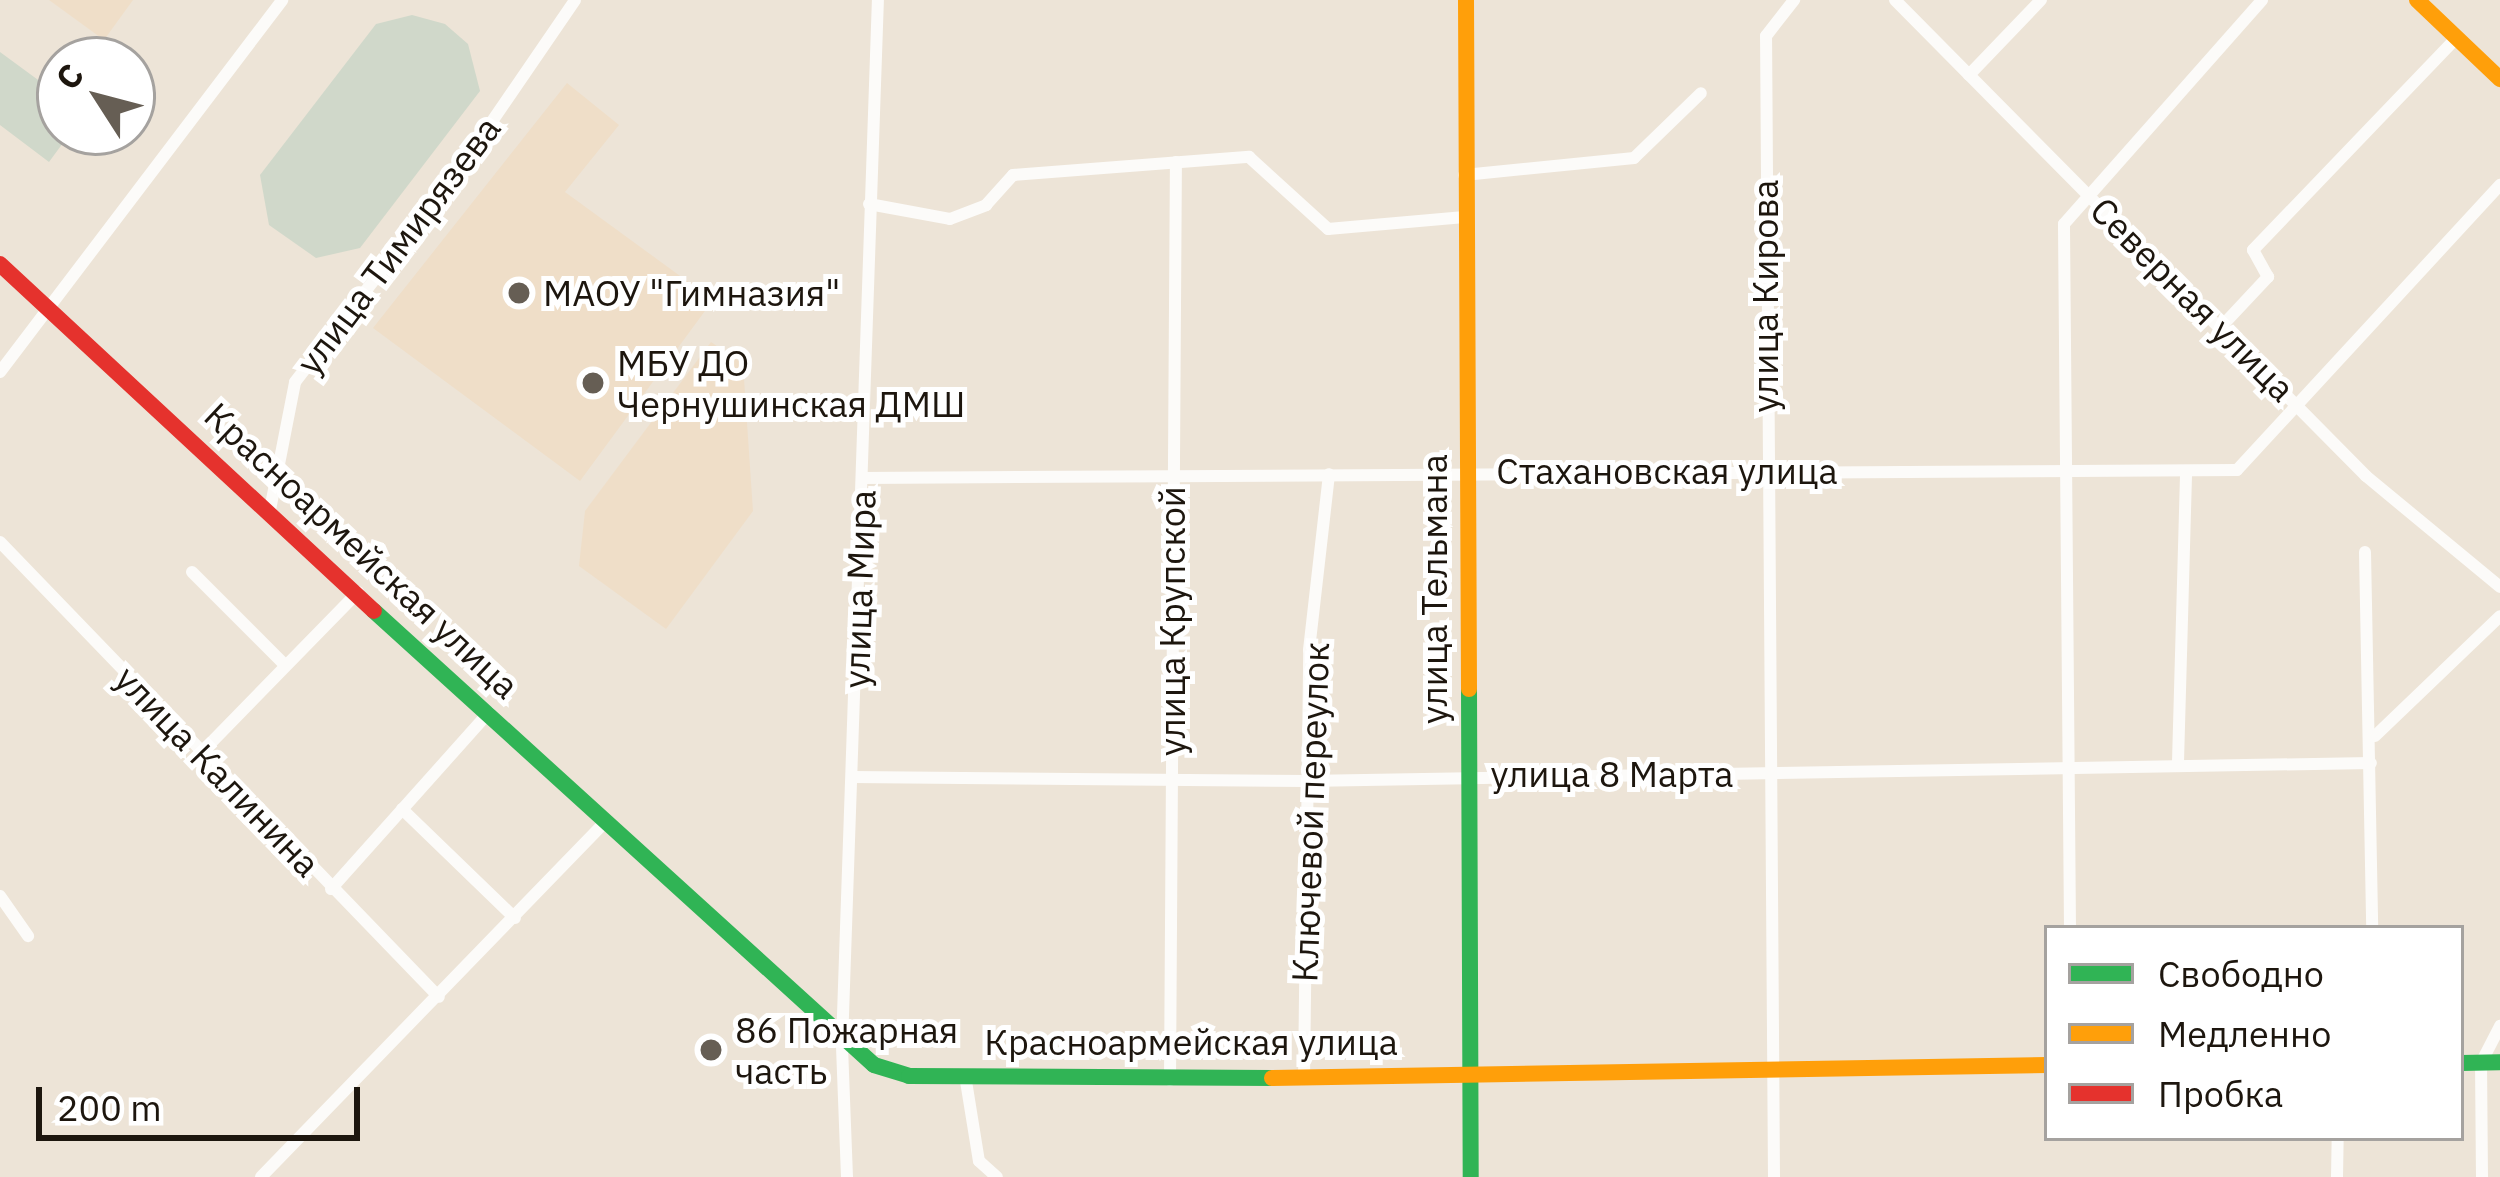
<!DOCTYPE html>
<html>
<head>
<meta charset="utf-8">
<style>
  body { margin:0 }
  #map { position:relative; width:2500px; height:1177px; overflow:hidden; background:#ede4d7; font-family:"IBM Plex Sans",sans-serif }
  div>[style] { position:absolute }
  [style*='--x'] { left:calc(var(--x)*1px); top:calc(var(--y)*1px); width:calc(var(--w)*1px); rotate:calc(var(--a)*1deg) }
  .built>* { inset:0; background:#efdec8 }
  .green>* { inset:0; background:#d0d8ca }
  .street>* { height:12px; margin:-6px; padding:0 6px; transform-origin:6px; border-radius:6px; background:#fcfbf9 }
  .fast>* { height:16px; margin:-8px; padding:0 8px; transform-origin:8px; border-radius:8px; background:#30b455 }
  .slow>* { height:16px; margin:-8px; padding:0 8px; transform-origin:8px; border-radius:8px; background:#ff9f0a }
  .jam>* { height:16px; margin:-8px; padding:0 8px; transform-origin:8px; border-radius:8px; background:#e5322d }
  .dots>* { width:33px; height:33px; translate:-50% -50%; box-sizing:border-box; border:6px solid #fff; border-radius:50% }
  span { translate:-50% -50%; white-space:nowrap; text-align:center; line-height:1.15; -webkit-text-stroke:10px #fff; paint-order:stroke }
  .street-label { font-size:36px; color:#1d160e }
  .poi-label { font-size:36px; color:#1d160e }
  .left { translate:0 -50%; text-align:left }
  .legend { position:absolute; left:2044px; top:925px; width:420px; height:216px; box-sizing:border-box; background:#fff; border:3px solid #a5a29f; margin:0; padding:15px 21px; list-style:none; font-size:36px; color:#1d160e }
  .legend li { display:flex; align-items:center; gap:24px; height:60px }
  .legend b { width:60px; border:3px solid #a5a29f }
  .north { position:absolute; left:36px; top:36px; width:120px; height:120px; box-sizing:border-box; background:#fff; border:3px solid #a5a29f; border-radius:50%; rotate:306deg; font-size:33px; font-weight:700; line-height:48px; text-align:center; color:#1d160e }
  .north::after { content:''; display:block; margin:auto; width:42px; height:54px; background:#665e54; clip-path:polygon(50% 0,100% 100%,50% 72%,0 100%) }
  .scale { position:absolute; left:36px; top:1087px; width:324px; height:54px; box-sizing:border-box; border:6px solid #1d160e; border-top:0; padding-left:15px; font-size:36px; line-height:42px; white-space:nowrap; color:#1d160e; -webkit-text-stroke:9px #fff; paint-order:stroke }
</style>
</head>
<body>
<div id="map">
  <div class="built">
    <i style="clip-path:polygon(49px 0,133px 0,104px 40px)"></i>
    <i style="clip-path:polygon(567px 83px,619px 125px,565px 192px,713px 300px,580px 481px,373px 328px)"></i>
    <i style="clip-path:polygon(711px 342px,743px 364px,753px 511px,666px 629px,579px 566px,585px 511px)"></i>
  </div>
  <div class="green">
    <i style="clip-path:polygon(412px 15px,445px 24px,468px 44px,480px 91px,360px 248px,316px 258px,269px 225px,260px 175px,376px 24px)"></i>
    <i style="clip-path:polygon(0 52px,60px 96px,60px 132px,71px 132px,49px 162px,0 125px)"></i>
  </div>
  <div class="street">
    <i style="--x:1895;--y:0;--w:670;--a:45.3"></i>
    <i style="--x:2366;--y:476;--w:174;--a:39.6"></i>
    <i style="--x:1969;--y:75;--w:104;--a:-46.2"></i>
    <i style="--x:1464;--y:175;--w:171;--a:-5.7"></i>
    <i style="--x:1634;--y:158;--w:93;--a:-44.1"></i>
    <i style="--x:869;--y:204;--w:82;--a:10.5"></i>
    <i style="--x:950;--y:219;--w:39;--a:-21"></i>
    <i style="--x:986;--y:205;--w:40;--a:-48"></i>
    <i style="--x:1013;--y:175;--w:237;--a:-4.4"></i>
    <i style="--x:1249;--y:157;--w:107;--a:42.3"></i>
    <i style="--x:1328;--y:229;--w:137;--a:-5"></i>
    <i style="--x:2221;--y:327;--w:69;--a:-46.8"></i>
    <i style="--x:2268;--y:277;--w:31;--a:-119"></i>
    <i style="--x:2253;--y:250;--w:295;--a:-46.2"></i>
    <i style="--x:0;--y:372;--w:467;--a:-52.8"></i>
    <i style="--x:862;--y:478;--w:1375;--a:-0.33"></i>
    <i style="--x:2237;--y:470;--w:388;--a:-47.3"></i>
    <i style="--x:270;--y:510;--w:130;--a:-78.9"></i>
    <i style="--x:295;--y:382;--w:259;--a:-52.2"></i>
    <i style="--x:454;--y:177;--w:214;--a:-55.6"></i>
    <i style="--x:0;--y:542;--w:632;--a:46.03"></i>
    <i style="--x:2365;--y:552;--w:376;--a:88.9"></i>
    <i style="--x:192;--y:572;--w:130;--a:45"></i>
    <i style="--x:2375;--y:736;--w:173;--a:-43.8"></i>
    <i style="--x:201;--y:753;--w:225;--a:-45.7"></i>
    <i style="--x:2178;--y:762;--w:291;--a:-88.4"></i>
    <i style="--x:852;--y:777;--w:454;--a:0.5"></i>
    <i style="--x:1306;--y:781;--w:1065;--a:-0.97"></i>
    <i style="--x:402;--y:809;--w:157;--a:44"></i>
    <i style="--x:331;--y:889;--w:237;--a:-48.2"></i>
    <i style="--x:0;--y:896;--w:49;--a:55"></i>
    <i style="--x:2070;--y:928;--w:704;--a:-90.49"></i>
    <i style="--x:2064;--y:224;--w:299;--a:-48.5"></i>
    <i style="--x:965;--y:1075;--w:87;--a:80.8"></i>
    <i style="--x:979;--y:1161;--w:24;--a:42"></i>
    <i style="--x:1304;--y:1079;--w:429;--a:-89.3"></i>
    <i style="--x:1309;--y:650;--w:177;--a:-83.5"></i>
    <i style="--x:1170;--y:1080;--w:918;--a:-89.63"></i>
    <i style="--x:261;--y:1177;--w:496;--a:-45.9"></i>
    <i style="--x:847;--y:1177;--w:133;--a:-92.2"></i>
    <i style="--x:842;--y:1044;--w:1045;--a:-88.03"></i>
    <i style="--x:1774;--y:1177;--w:1141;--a:-90.4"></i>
    <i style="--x:1766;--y:36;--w:46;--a:-52.1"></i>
    <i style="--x:2337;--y:1177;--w:39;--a:-89"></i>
    <i style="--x:2482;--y:1177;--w:114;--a:-90.5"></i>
    <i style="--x:2481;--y:1063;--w:42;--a:-62.8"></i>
  </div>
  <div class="fast">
    <i style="--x:374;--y:611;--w:675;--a:42.24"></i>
    <i style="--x:874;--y:1065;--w:37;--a:17"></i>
    <i style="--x:909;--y:1076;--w:363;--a:0.3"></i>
    <i style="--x:1469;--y:689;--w:488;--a:89.8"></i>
    <i style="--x:2461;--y:1063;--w:39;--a:-1"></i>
  </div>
  <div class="slow">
    <i style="--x:1466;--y:0;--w:689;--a:89.75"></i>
    <i style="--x:2417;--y:0;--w:115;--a:43.6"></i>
    <i style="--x:1272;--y:1078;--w:775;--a:-0.96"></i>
  </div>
  <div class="jam">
    <i style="--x:0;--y:264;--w:510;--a:42.86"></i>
  </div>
  <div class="dots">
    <i style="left:519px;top:293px;background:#665e54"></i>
    <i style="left:593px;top:383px;background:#665e54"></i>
    <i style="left:711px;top:1050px;background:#665e54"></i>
  </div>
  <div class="street-label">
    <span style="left:398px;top:245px;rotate:-53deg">улица Тимирязева</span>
    <span style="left:1765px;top:296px;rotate:-90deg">улица Кирова</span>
    <span style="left:2193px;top:299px;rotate:45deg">Северная улица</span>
    <span style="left:1667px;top:471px">Стахановская улица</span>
    <span style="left:362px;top:550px;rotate:43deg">Красноармейская улица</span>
    <span style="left:859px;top:589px;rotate:-88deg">улица Мира</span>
    <span style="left:1434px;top:589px;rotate:-90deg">улица Тельмана</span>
    <span style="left:1172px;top:621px;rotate:-90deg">улица Крупской</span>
    <span style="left:218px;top:771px;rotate:46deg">улица Калинина</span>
    <span style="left:1612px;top:774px">улица 8 Марта</span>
    <span style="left:1310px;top:812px;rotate:-88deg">Ключевой переулок</span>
    <span style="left:1191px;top:1042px">Красноармейская улица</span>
  </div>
  <div class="poi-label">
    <span class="left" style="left:543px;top:293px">МАОУ "Гимназия"</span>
    <span class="left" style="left:617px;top:383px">МБУ ДО<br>Чернушинская ДМШ</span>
    <span class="left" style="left:735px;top:1050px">86 Пожарная<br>часть</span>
  </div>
  <ul class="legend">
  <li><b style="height:15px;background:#30b455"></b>Свободно</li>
  <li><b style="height:15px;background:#ff9f0a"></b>Медленно</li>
  <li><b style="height:15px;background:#e5322d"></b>Пробка</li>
  </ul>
  <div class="north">С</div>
  <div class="scale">200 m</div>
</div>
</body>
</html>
